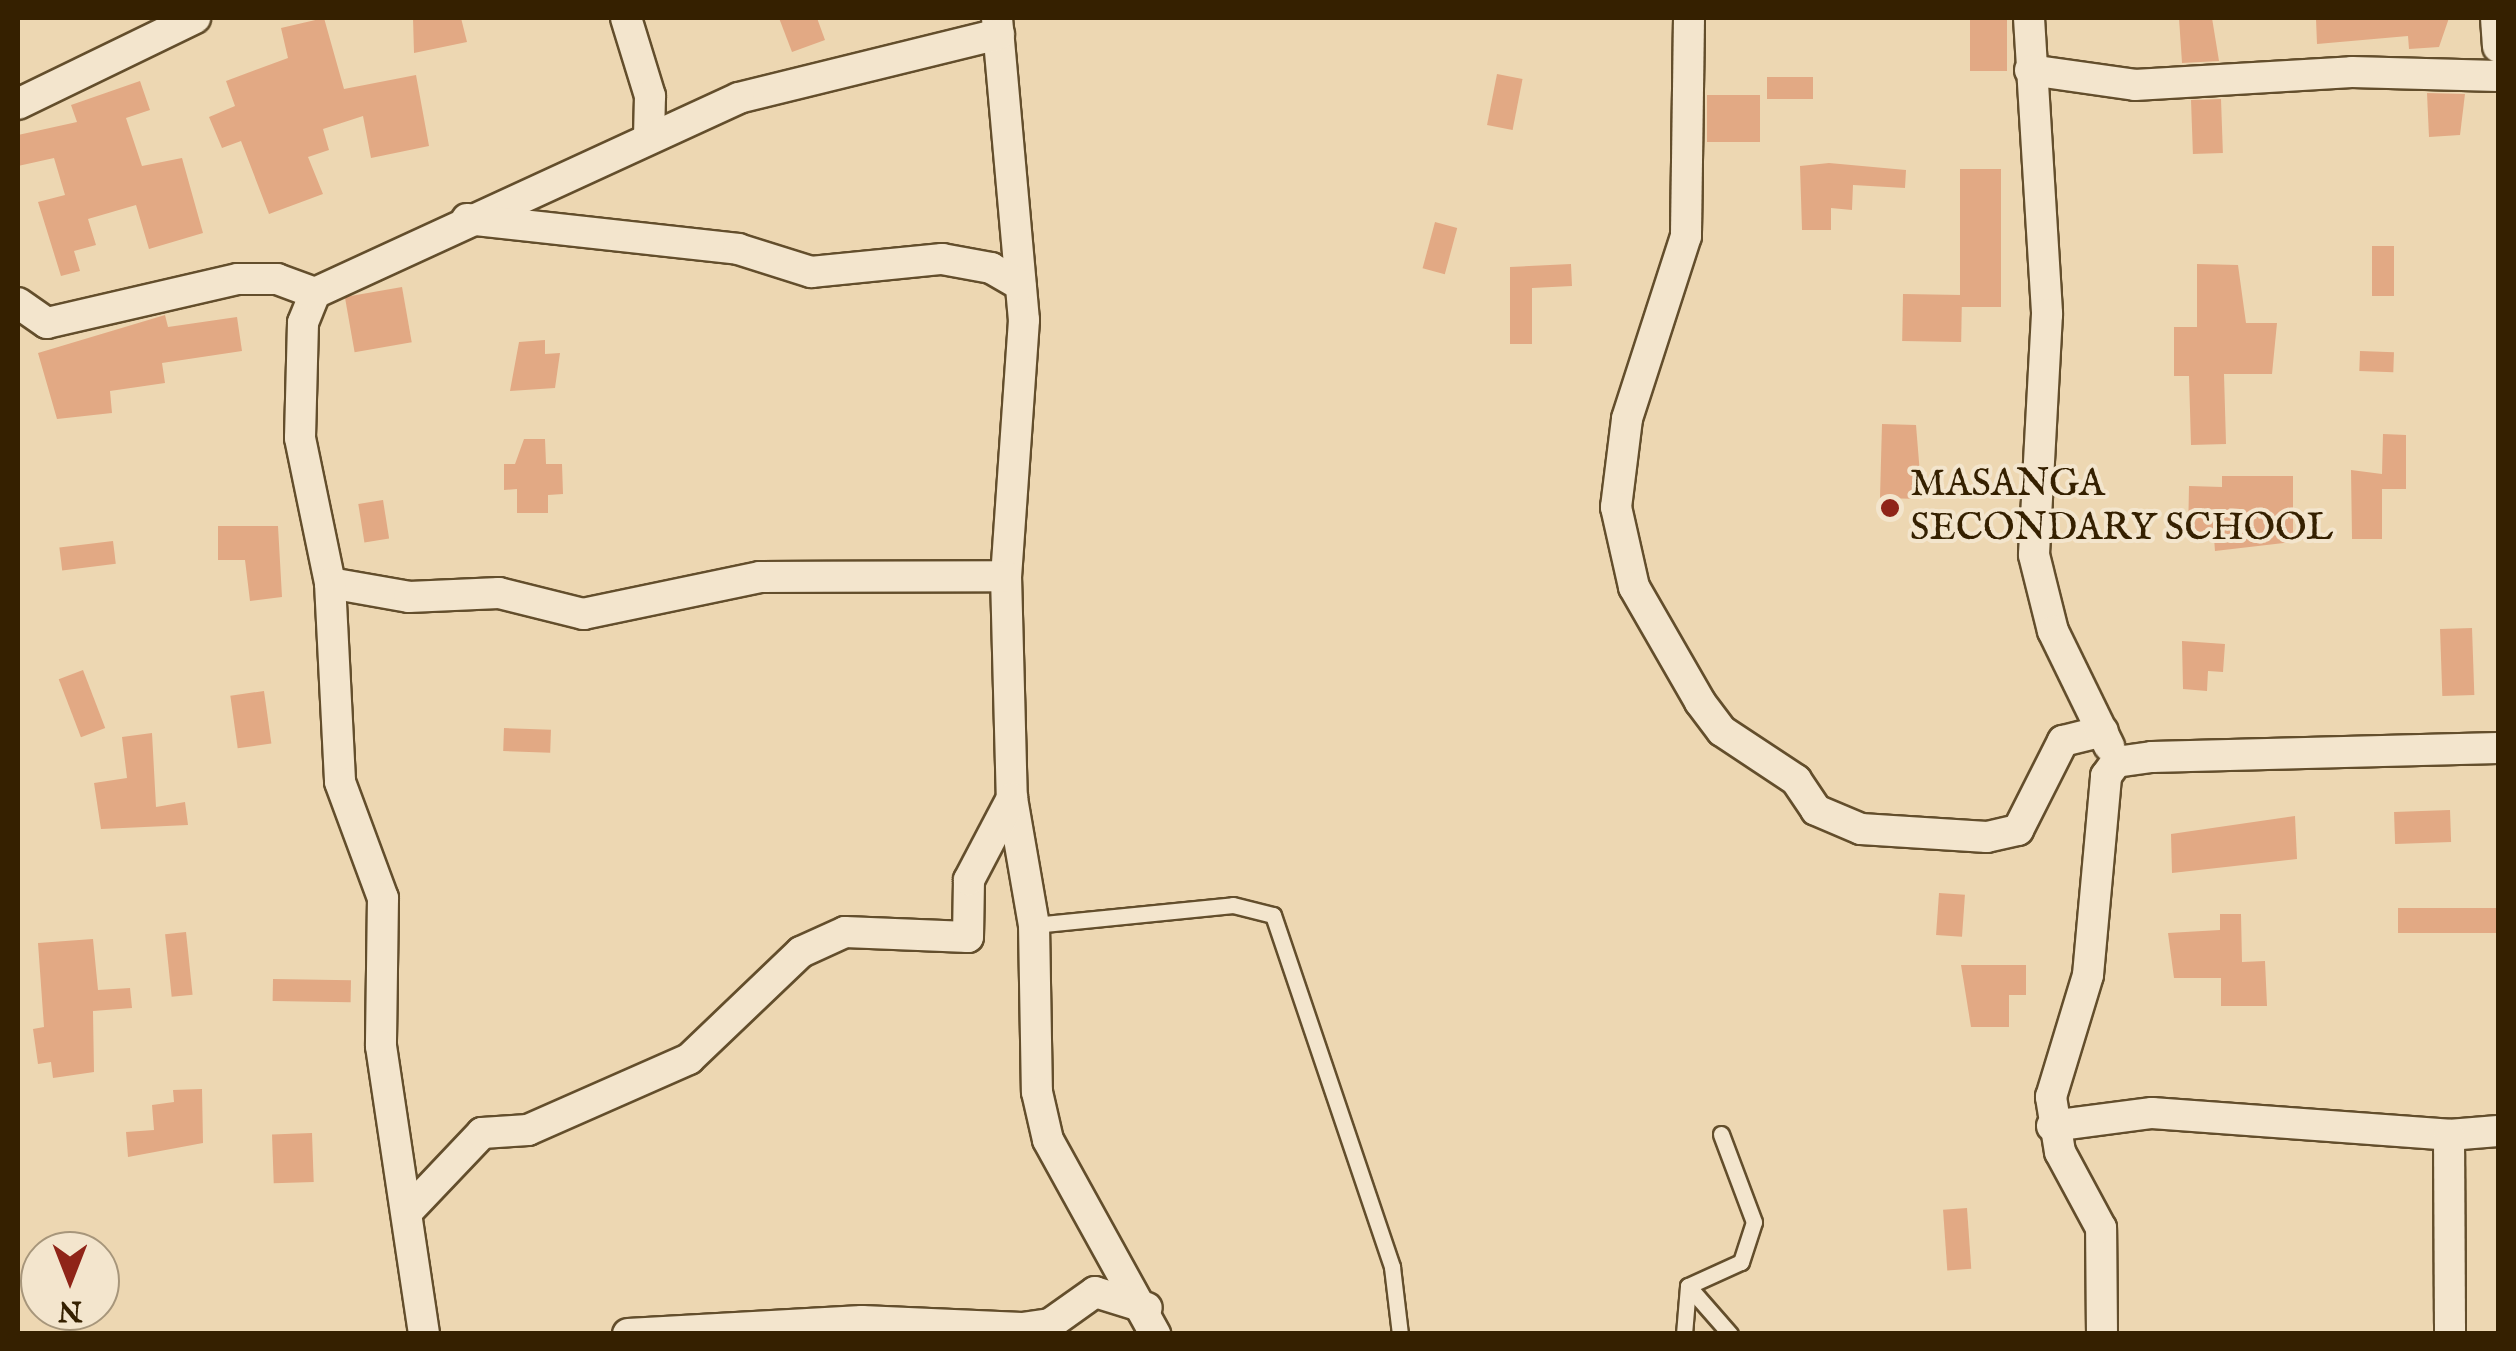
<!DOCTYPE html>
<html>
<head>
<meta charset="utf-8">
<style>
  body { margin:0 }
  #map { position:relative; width:2516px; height:1351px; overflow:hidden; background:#edd7b2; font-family:"IM FELL English",serif }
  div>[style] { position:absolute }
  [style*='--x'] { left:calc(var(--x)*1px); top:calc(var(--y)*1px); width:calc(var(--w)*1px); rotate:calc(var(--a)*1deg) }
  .building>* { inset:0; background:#e2a984; transform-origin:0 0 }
  .roads { filter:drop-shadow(2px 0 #634e2c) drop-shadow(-2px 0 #634e2c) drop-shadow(0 2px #634e2c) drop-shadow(0 -2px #634e2c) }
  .lane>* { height:15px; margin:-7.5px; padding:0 7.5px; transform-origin:7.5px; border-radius:7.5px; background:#f3e5cd }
  .street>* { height:30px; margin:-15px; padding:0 15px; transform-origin:15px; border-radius:15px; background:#f3e5cd }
  .dots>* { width:28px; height:28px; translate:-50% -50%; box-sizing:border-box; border:5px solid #f3e5cd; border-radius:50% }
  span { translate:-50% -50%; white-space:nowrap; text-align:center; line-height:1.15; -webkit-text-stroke:8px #f3e5cd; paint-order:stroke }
  .poi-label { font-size:38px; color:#352000 }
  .left { translate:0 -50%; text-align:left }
  .frame { position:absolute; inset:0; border:20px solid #352000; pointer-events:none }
  .north { position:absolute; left:20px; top:1231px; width:100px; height:100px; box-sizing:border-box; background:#f3e5cd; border:2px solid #a7967b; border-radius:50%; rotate:180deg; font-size:28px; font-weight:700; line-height:40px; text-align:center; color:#352000 }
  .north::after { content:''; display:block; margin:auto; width:35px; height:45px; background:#8f2418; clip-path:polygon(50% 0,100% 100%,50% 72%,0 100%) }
</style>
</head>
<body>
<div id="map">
  <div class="building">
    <i style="clip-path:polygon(324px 18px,344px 89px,416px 75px,429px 146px,371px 158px,363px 116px,323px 129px,329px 150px,308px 157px,323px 194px,269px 214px,241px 141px,222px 148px,209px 117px,235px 106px,226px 81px,288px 58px,281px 28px)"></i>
    <i style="clip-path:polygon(413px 18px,461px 18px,467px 42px,414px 53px)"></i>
    <i style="clip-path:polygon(779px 18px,817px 18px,825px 40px,792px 52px)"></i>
    <i style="left:1970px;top:18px;width:37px;height:53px"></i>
    <i style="clip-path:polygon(2179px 18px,2212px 18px,2219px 61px,2182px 63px)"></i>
    <i style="clip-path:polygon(2437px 18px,2449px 18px,2439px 47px,2409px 49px,2408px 36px,2317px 44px,2316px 19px)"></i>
    <i style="left:1497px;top:74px;width:26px;height:52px;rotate:11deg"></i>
    <i style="left:1767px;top:77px;width:46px;height:22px"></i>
    <i style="clip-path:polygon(140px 81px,150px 110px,126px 118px,142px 166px,182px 158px,203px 233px,149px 249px,136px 205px,88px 219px,96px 245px,74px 251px,80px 271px,61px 276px,38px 202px,65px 195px,54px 158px,18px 166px,18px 135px,77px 122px,71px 105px)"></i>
    <i style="clip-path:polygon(2427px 93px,2465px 94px,2460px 135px,2429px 137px)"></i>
    <i style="left:1707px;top:95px;width:53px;height:47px"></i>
    <i style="left:2221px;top:99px;width:54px;height:30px;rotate:88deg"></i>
    <i style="clip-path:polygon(1829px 163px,1906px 170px,1905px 188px,1853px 185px,1852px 210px,1831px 208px,1831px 230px,1802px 230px,1800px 166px)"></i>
    <i style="left:1960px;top:169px;width:41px;height:138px"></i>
    <i style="left:1435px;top:222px;width:23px;height:48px;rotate:15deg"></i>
    <i style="left:2372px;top:246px;width:22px;height:50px"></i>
    <i style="clip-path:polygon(1571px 264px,1572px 286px,1532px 288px,1532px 344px,1510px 344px,1510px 267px)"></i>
    <i style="clip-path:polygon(2197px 264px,2238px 265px,2246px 323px,2277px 323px,2272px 374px,2224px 374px,2226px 444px,2191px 445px,2189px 376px,2174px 376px,2174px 327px,2197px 327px)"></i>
    <i style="left:402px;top:287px;width:56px;height:58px;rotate:80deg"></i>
    <i style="left:1903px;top:294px;width:59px;height:47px;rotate:1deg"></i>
    <i style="clip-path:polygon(165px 315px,168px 327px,237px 317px,242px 351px,162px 363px,165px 383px,110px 391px,112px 413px,57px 419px,38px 353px)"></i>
    <i style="clip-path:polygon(545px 340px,545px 354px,560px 353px,555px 388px,510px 391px,519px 342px)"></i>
    <i style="left:2360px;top:351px;width:34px;height:20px;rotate:2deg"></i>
    <i style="clip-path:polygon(1882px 424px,1916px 425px,1922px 499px,1880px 498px)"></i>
    <i style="clip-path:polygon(2383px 434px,2406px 435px,2406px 489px,2382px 489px,2382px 539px,2352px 539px,2351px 470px,2382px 474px)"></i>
    <i style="clip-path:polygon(524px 439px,545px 439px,546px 464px,562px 464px,563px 494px,548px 495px,548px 513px,517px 513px,517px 489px,504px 490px,504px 464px,515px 464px)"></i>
    <i style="clip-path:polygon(2222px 476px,2293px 476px,2293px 542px,2215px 551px,2214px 538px,2188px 537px,2189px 486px,2222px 487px)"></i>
    <i style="left:383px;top:500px;width:39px;height:25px;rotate:81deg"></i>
    <i style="clip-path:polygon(218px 526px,278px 526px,282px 597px,250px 601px,245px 560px,218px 560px)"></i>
    <i style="left:113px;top:541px;width:23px;height:54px;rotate:83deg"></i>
    <i style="left:2472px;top:628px;width:67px;height:32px;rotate:88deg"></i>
    <i style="clip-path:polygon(2182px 641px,2225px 644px,2223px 672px,2208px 671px,2207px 691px,2183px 689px)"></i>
    <i style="left:83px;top:670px;width:62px;height:26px;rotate:69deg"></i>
    <i style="left:264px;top:691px;width:53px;height:34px;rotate:82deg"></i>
    <i style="left:504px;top:728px;width:47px;height:23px;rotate:2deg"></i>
    <i style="clip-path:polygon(152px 733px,156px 807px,185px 802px,188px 825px,101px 829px,94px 783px,127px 778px,122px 737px)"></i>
    <i style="left:2450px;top:810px;width:32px;height:56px;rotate:88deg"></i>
    <i style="clip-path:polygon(2295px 816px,2297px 859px,2172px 873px,2171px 834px)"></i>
    <i style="left:1939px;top:893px;width:26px;height:42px;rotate:4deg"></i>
    <i style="left:2498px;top:908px;width:25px;height:100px;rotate:90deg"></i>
    <i style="clip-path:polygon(2220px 914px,2241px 914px,2242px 962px,2265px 961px,2267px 1006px,2221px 1006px,2221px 978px,2174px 978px,2168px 933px,2220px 930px)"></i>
    <i style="left:186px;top:932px;width:63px;height:21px;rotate:84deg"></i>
    <i style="clip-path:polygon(93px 939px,98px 990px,130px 988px,132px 1008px,93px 1011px,94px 1072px,53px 1078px,51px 1062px,38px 1064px,33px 1029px,44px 1027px,38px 943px)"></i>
    <i style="clip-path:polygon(1961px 965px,2026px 965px,2026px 995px,2009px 995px,2009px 1027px,1971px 1027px)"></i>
    <i style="left:273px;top:979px;width:78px;height:22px;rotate:1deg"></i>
    <i style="clip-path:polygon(202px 1089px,203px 1143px,128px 1157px,126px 1132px,154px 1130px,152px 1105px,174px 1102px,173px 1090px)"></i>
    <i style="left:312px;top:1133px;width:49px;height:40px;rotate:88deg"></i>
    <i style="left:1967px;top:1208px;width:61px;height:24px;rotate:86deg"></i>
  </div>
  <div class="roads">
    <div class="lane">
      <i style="--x:1034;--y:925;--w:200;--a:-5.7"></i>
      <i style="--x:1233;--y:905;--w:41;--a:14"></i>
      <i style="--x:1273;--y:915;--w:372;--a:71.3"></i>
      <i style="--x:1392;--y:1267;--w:67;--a:83.2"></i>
      <i style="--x:1688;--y:1286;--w:64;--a:48.8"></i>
      <i style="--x:1684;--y:1334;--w:48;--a:-85.2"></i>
      <i style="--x:1688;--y:1286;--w:58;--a:-24.4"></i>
      <i style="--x:1741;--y:1262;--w:42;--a:-72"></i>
      <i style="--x:1754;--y:1222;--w:94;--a:-110.6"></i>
    </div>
    <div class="street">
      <i style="--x:626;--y:18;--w:82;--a:72.9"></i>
      <i style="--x:650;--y:96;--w:40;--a:91.4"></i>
      <i style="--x:997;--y:18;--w:303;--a:84.9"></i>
      <i style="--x:1024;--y:320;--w:257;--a:94"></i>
      <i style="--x:1006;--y:576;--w:222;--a:88.5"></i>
      <i style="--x:1012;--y:798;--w:129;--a:80.2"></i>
      <i style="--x:1034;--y:925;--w:167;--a:89"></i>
      <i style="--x:1037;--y:1092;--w:49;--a:77.1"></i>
      <i style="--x:1048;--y:1140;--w:222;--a:61.1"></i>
      <i style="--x:1689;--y:18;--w:218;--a:90.8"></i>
      <i style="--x:1686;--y:236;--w:192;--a:107.9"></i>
      <i style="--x:1627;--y:419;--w:89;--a:97.1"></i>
      <i style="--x:1616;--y:507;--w:82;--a:77.3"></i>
      <i style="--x:1634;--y:587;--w:133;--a:60.1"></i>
      <i style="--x:1700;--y:702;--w:36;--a:53"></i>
      <i style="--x:1722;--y:731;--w:89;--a:33.5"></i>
      <i style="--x:1796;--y:780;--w:36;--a:56"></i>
      <i style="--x:1816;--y:810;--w:49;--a:22.9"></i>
      <i style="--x:1861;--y:829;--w:126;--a:3.6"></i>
      <i style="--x:1987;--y:837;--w:32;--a:-13"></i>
      <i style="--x:2018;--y:830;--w:100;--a:-63.2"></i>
      <i style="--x:2063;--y:741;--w:41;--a:-14"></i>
      <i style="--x:2029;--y:18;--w:297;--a:86.5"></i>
      <i style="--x:2047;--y:314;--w:241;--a:93.1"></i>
      <i style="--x:2034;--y:555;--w:78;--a:76"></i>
      <i style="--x:2053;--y:631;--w:128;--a:64"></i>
      <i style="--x:2496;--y:18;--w:29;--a:86"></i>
      <i style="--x:999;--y:34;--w:268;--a:166.2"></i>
      <i style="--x:739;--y:98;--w:467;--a:155.3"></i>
      <i style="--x:315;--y:293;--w:32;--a:112"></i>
      <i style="--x:303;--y:323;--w:115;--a:91.5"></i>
      <i style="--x:300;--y:438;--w:148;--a:78.3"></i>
      <i style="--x:330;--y:583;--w:80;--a:10"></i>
      <i style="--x:409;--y:597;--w:90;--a:-2.5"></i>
      <i style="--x:499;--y:593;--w:87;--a:14"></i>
      <i style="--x:583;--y:614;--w:181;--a:-11.8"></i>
      <i style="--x:760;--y:577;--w:246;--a:-0.2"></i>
      <i style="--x:2030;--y:70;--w:106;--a:8.1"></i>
      <i style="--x:2135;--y:85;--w:217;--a:-3.4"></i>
      <i style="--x:2352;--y:72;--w:146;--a:1.6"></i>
      <i style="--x:18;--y:104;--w:197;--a:-25.9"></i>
      <i style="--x:467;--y:219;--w:273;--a:6.3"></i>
      <i style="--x:738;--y:249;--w:77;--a:17.5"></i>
      <i style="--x:811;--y:272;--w:132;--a:-5.7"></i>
      <i style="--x:942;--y:259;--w:50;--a:10.4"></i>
      <i style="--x:991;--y:268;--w:34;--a:30"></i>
      <i style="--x:18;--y:303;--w:35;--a:35"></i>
      <i style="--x:47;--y:323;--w:196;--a:-13"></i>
      <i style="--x:238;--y:279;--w:39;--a:0"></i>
      <i style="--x:277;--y:279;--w:40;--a:20.2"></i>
      <i style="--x:330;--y:583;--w:199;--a:87.1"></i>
      <i style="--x:340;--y:782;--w:124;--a:69.7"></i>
      <i style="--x:383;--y:898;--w:148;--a:90.8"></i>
      <i style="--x:381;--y:1046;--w:291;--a:81.5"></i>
      <i style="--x:2052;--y:1126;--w:101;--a:-7.4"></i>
      <i style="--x:2152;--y:1113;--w:298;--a:4.2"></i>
      <i style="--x:2449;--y:1135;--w:49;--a:-4.7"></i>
      <i style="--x:2449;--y:1135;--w:199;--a:89.7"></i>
      <i style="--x:409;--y:1210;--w:106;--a:-46.5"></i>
      <i style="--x:482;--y:1133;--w:46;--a:-3.7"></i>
      <i style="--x:528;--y:1130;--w:176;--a:-23.8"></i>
      <i style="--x:689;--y:1059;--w:155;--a:-43.7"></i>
      <i style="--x:801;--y:952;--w:48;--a:-24.4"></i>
      <i style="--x:845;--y:932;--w:123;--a:2.3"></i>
      <i style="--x:968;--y:937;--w:57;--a:-89"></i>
      <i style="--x:969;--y:880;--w:93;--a:-62.3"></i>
      <i style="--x:628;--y:1334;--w:234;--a:-3.2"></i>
      <i style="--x:862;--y:1321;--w:160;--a:2.5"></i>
      <i style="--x:1022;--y:1328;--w:28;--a:-8"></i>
      <i style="--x:1050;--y:1324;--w:55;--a:-35.4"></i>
      <i style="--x:1095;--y:1292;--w:54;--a:17.1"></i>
      <i style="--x:2102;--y:1334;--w:106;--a:-90.5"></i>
      <i style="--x:2101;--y:1228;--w:86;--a:-118.3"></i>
      <i style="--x:2060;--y:1152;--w:56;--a:-99.3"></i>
      <i style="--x:2051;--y:1097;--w:127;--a:-73.1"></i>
      <i style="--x:2088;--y:975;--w:200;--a:-84.8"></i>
      <i style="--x:2106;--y:776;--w:17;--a:-54"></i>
      <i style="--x:2116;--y:762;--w:36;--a:-8"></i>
      <i style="--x:2152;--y:757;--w:346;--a:-1.5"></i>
    </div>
  </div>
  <div class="dots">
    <i style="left:1890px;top:508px;background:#8f2418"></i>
  </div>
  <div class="poi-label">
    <span class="left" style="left:1910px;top:508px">MASANGA<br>SECONDARY SCHOOL</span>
  </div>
  <div class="frame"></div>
  <div class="north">N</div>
</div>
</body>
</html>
